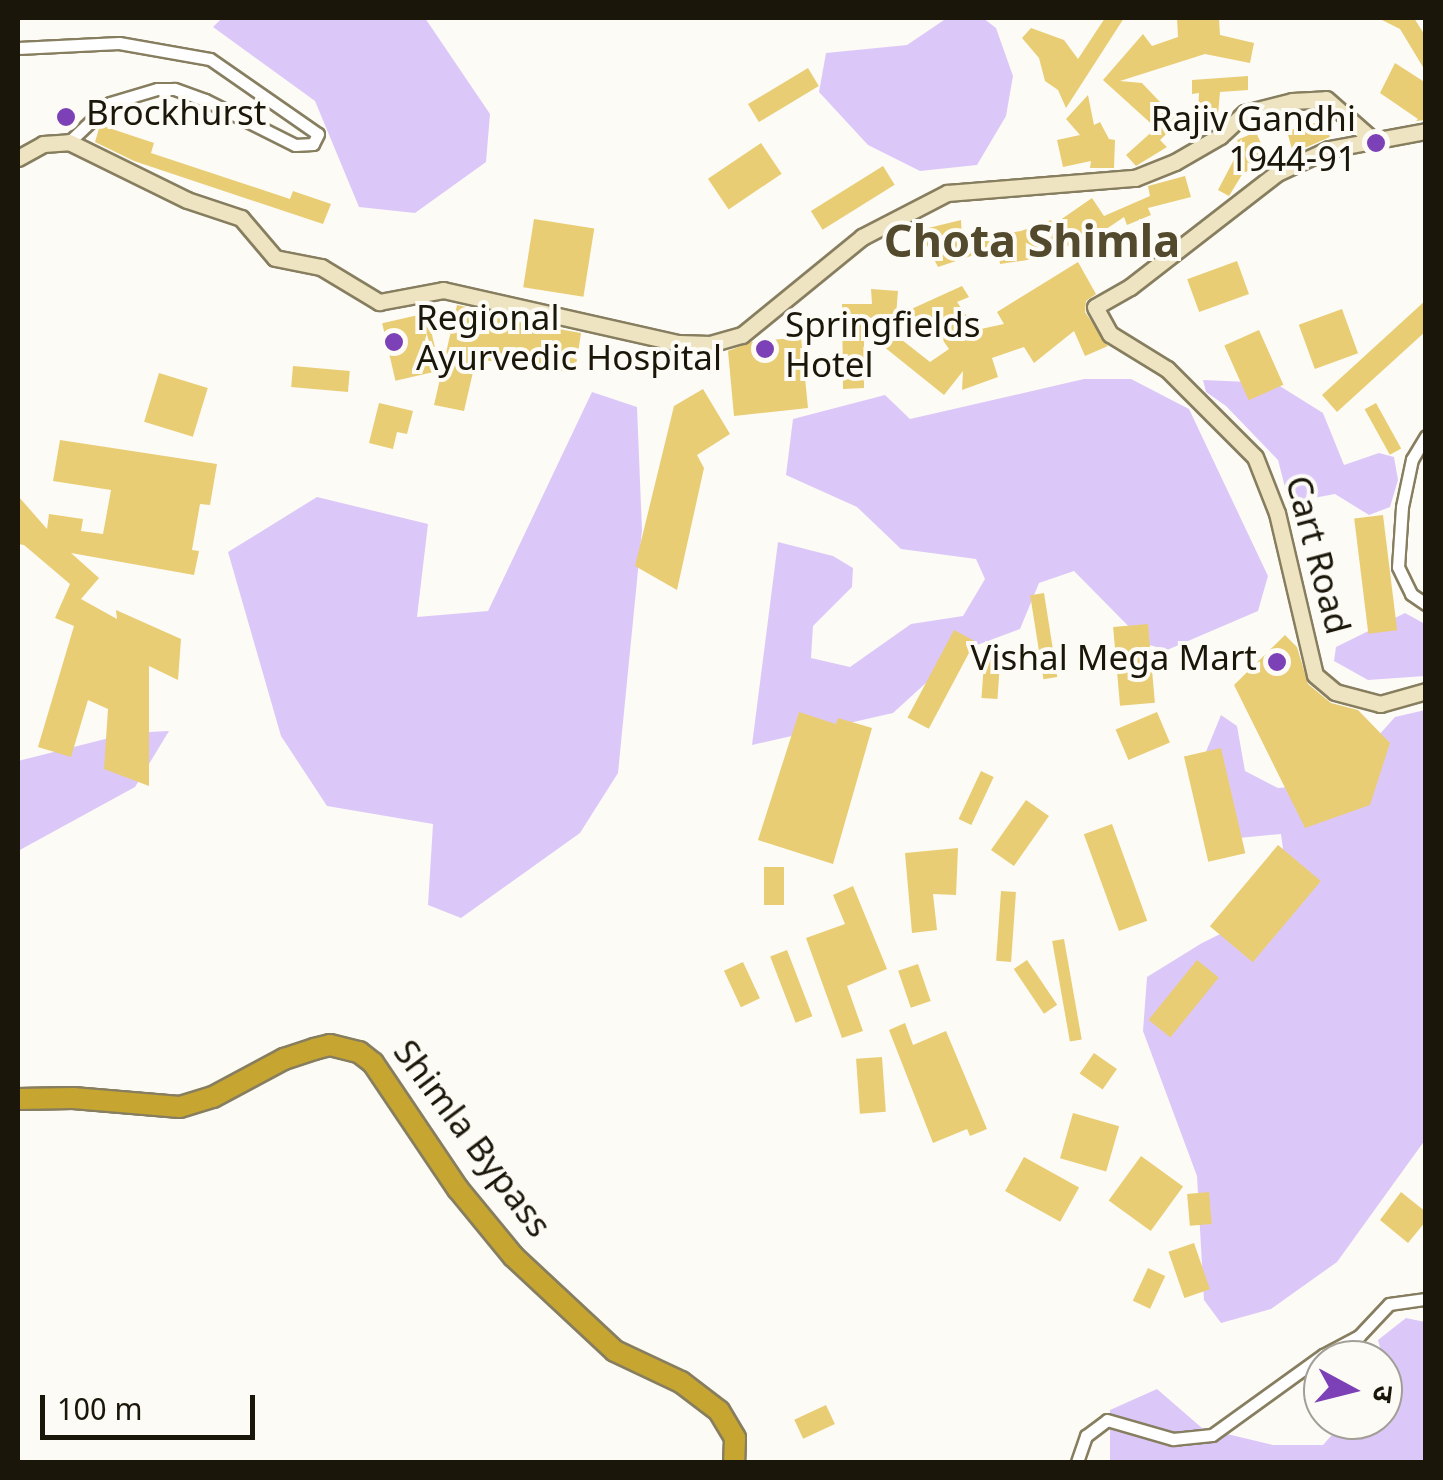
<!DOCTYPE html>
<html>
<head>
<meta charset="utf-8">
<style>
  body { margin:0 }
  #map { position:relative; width:1443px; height:1480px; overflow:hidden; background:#fdfbf5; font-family:Georgia,"Noto Sans Devanagari",serif }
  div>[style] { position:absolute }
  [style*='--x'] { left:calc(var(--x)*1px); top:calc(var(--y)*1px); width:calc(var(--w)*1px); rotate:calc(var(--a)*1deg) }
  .green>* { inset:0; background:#dcc8f8 }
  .building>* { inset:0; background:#e9cd74; transform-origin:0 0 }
  .roads { filter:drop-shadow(2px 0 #877e60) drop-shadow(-2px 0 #877e60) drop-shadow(0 2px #877e60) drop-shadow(0 -2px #877e60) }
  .street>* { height:11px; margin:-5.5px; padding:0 5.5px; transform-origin:5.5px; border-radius:5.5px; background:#fff }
  .secondary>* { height:15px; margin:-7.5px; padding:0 7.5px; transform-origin:7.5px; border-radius:7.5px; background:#eee4c1 }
  .highway>* { height:20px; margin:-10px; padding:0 10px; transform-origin:10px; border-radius:10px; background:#c6a530 }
  .dots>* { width:28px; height:28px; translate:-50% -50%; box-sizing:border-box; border:5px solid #fdfbf5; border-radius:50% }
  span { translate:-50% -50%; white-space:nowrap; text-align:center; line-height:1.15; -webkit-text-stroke:8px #fdfbf5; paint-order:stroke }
  .poi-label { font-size:35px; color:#1a160a }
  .left { translate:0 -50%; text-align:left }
  .right { translate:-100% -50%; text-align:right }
  .street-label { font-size:35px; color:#1a160a }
  .district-label { font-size:45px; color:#534a2e; font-weight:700 }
  .frame { position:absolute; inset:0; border:20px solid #1a160a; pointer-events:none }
  .north { position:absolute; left:1303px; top:1340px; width:100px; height:100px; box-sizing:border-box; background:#fdfbf5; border:2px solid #a29f97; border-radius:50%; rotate:97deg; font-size:28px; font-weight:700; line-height:40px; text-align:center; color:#1a160a }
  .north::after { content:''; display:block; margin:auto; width:35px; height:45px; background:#7c41b6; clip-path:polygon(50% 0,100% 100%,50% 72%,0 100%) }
  .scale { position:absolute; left:40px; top:1395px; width:215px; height:45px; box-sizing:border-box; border:5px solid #1a160a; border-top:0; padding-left:12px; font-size:30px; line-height:35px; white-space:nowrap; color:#1a160a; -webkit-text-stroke:8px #fdfbf5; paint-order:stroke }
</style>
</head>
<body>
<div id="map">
  <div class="green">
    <i style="clip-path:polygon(222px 18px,425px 18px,490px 114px,486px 162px,415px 213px,359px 207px,315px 101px,213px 27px)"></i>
    <i style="clip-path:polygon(947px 18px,983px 18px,996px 28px,1013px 76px,1006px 116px,977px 165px,920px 171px,868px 145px,819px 92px,826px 53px,907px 45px)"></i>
    <i style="clip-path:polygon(1084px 379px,1131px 379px,1189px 409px,1268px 576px,1258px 611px,1167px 650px,1146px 644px,1074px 571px,1039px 583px,1020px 629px,961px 651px,893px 713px,752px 745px,778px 542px,833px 556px,853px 568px,852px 587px,813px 626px,811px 658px,850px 667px,911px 624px,963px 616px,985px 579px,976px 559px,901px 549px,857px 507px,786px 475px,793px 419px,885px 395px,910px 419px)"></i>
    <i style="clip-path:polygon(1203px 380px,1275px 383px,1323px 413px,1344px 465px,1379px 453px,1394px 457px,1398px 480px,1390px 507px,1369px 515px,1335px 494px,1308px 499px,1306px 513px,1294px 522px,1278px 460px,1226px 406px,1206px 392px)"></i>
    <i style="clip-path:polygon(592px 392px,637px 407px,642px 530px,618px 773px,580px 833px,461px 918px,428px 905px,433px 824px,327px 806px,281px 736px,228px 552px,317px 497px,428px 524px,417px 617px,488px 611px)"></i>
    <i style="clip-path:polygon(1405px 613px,1425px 624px,1425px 676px,1368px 680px,1334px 661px,1336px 647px)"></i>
    <i style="clip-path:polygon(1425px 710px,1425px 1140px,1337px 1262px,1271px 1309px,1221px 1323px,1204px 1300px,1197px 1176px,1143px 1031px,1147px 977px,1202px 943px,1271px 909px,1286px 872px,1281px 834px,1208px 841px,1194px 781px,1221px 715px,1237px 726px,1245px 771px,1278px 788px,1336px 783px,1395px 717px)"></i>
    <i style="clip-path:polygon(169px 731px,135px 787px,18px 851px,18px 761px,129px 733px)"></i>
    <i style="clip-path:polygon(1406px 1318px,1425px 1322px,1425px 1462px,1110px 1462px,1110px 1410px,1157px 1389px,1202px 1428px,1273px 1445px,1323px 1445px,1345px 1420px,1383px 1420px,1383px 1360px,1378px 1340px)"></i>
  </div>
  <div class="building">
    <i style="clip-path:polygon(1105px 18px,1124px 18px,1066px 108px,1058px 90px,1045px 81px,1039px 58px,1022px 38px,1031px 28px,1064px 40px,1078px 59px)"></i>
    <i style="clip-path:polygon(1177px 18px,1219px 18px,1220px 35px,1254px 43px,1250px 63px,1205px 54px,1120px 81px,1142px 83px,1179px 122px,1160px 140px,1167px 147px,1136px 166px,1126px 155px,1156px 128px,1103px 80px,1143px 34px,1152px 46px,1178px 37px)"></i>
    <i style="clip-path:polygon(1378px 18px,1414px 18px,1426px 37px,1426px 72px,1400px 29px)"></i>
    <i style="clip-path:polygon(1395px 63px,1426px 83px,1426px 120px,1416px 121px,1418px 119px,1380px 93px)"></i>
    <i style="left:808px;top:68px;width:21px;height:70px;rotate:59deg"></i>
    <i style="clip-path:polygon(1248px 76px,1248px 90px,1220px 92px,1218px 115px,1198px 113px,1199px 93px,1192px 94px,1192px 80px)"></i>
    <i style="clip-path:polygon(1088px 95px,1094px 125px,1100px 122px,1109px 139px,1115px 140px,1114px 168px,1090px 168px,1091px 161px,1063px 167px,1057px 140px,1080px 135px,1066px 119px)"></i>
    <i style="clip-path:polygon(1325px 120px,1330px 137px,1293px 153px,1287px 131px)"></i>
    <i style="clip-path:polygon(100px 125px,154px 143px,151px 153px,290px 199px,293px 191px,331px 204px,323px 224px,134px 161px,95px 142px)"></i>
    <i style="clip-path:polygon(1256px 132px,1269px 162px,1243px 173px,1229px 196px,1218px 190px,1240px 148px,1237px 140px)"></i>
    <i style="left:761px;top:143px;width:37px;height:64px;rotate:56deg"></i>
    <i style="left:883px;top:166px;width:22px;height:85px;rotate:58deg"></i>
    <i style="clip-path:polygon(1185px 176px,1191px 197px,1148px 208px,1151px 215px,1127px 225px,1124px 217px,1096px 236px,1027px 260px,1000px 264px,998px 247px,938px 267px,927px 245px,919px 247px,916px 231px,961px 220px,962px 240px,1021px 231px,1051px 220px,1053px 225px,1092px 198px,1104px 216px,1150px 196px,1148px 186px)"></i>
    <i style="left:534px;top:219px;width:61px;height:69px;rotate:9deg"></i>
    <i style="left:1237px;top:261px;width:35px;height:53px;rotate:70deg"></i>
    <i style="clip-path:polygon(1078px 262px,1096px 294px,1086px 301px,1085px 312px,1108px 346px,1085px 356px,1074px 331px,1034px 363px,1024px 347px,992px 358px,998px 377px,962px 390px,963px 371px,944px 395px,883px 346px,897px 336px,930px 362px,949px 349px,926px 316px,864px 318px,864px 388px,843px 389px,842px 304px,872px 304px,871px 289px,898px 291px,896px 316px,962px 286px,969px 297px,957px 302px,976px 330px,1004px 324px,997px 312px)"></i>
    <i style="clip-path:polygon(1426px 300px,1426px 331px,1337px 412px,1322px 395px)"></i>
    <i style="clip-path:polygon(457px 305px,486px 311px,486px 316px,581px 333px,575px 373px,476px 359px,464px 411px,434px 405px)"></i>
    <i style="left:1342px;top:309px;width:47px;height:46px;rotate:70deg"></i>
    <i style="left:427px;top:313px;width:59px;height:46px;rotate:77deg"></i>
    <i style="left:1259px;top:330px;width:60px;height:38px;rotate:66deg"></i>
    <i style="clip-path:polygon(801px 337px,808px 408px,734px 416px,728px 351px,751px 342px)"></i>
    <i style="left:293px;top:366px;width:57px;height:21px;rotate:5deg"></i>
    <i style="left:159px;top:373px;width:51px;height:51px;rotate:17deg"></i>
    <i style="clip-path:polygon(703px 389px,730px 434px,697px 455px,704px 468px,677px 590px,635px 566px,674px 406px)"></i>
    <i style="clip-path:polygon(379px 403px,413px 411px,407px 434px,397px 432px,393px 449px,369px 443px)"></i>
    <i style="left:1376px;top:403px;width:52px;height:13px;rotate:61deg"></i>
    <i style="clip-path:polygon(60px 440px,217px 464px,210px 505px,200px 504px,192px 550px,199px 551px,194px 575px,71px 553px,99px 578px,81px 599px,117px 619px,116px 610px,181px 639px,178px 680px,149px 666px,149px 786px,104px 769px,108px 709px,88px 700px,71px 757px,38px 747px,74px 626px,55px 618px,70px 584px,24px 545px,18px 544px,18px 496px,47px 529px,49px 514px,83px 519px,81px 531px,103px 534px,111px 490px,53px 481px)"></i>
    <i style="left:1383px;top:515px;width:116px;height:29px;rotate:83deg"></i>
    <i style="left:1044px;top:593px;width:85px;height:14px;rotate:81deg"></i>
    <i style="left:1148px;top:624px;width:79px;height:35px;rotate:85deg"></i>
    <i style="left:954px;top:630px;width:24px;height:99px;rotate:28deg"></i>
    <i style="clip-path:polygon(1285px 635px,1297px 647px,1308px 684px,1331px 703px,1358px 710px,1390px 743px,1370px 805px,1305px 828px,1234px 685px)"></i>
    <i style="left:985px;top:648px;width:16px;height:50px;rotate:4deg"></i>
    <i style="clip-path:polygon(799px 712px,836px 724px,838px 718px,872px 728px,833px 864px,758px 840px)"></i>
    <i style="left:1157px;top:712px;width:33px;height:45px;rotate:67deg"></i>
    <i style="left:1221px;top:748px;width:108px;height:38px;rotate:77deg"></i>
    <i style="left:981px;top:771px;width:14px;height:53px;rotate:25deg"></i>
    <i style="left:1026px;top:800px;width:28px;height:61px;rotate:35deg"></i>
    <i style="left:1112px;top:824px;width:103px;height:30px;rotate:70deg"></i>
    <i style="left:1278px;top:845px;width:56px;height:106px;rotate:40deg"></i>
    <i style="clip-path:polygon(958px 848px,956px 895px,933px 894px,937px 930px,912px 933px,905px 853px)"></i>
    <i style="left:764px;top:867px;width:20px;height:38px"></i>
    <i style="clip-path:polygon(853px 886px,887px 969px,847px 986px,863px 1031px,842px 1038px,806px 938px,845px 924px,833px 895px)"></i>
    <i style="left:1001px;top:891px;width:15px;height:70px;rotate:4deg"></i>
    <i style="left:1064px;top:939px;width:102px;height:12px;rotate:80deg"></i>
    <i style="left:787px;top:950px;width:71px;height:18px;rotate:69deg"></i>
    <i style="left:1027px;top:960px;width:54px;height:16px;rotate:56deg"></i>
    <i style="left:1197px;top:960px;width:28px;height:77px;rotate:39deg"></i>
    <i style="left:743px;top:962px;width:40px;height:21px;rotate:65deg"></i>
    <i style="left:918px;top:964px;width:39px;height:21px;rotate:71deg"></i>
    <i style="clip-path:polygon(905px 1023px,913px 1045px,946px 1031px,987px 1129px,970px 1136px,967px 1129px,933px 1143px,889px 1030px)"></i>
    <i style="left:1094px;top:1053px;width:28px;height:25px;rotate:35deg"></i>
    <i style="left:882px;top:1057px;width:55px;height:26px;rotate:86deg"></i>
    <i style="left:1073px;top:1113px;width:48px;height:47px;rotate:16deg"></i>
    <i style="left:1141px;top:1156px;width:52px;height:55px;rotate:36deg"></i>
    <i style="left:1024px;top:1157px;width:63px;height:39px;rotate:29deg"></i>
    <i style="left:1209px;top:1192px;width:32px;height:22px;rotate:85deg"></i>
    <i style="clip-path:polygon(1401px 1192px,1426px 1212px,1426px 1221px,1408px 1243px,1380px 1220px)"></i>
    <i style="left:1194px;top:1243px;width:49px;height:27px;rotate:71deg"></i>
    <i style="left:1148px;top:1268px;width:19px;height:36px;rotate:25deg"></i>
    <i style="left:826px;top:1405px;width:21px;height:35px;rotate:65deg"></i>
  </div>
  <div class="roads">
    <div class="street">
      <i style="--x:18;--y:48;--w:101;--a:-2.8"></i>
      <i style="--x:119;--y:43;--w:92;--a:10"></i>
      <i style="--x:210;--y:59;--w:131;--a:34.8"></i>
      <i style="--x:318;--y:134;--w:11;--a:117"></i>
      <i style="--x:313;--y:144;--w:18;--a:177"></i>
      <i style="--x:295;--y:145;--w:101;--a:-153.4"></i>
      <i style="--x:205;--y:100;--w:33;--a:-160"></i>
      <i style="--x:174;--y:89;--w:17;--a:180"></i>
      <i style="--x:157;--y:89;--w:49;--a:163.4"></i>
      <i style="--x:110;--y:103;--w:57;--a:136.4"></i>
      <i style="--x:1426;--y:436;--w:27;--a:121"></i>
      <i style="--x:1412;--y:459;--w:49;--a:101.8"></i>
      <i style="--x:1402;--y:507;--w:60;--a:93.8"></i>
      <i style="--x:1398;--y:567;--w:30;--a:64"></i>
      <i style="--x:1411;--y:594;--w:18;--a:34"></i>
      <i style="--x:1077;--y:1462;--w:28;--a:-71"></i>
      <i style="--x:1086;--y:1436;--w:26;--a:-37"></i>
      <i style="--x:1107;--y:1420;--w:69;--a:16.1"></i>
      <i style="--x:1173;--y:1439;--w:39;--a:-6"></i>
      <i style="--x:1212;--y:1435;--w:137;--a:-35.8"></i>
      <i style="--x:1323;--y:1355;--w:41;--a:-27.8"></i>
      <i style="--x:1359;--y:1336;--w:44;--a:-46.8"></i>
      <i style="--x:1389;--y:1304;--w:37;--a:-8"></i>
    </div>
    <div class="secondary">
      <i style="--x:1426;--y:131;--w:99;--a:169.5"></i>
      <i style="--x:1329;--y:149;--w:57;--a:155.2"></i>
      <i style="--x:1277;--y:173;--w:186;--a:142.2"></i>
      <i style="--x:1130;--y:287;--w:40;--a:150.3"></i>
      <i style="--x:1095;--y:307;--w:31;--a:61"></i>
      <i style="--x:1110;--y:334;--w:67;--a:31.6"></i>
      <i style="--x:1167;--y:369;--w:124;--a:45"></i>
      <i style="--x:1255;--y:457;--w:60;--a:68.6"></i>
      <i style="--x:1277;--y:513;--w:166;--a:76.8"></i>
      <i style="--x:1315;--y:675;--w:26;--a:40"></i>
      <i style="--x:1335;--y:692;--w:47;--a:14.9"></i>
      <i style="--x:1380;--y:704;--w:48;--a:-15.8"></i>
      <i style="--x:18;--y:158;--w:29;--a:-29"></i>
      <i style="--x:43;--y:144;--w:26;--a:-4"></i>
      <i style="--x:69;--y:142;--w:131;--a:26.2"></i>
      <i style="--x:187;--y:200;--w:57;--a:18.4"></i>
      <i style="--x:241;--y:218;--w:52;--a:49.6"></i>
      <i style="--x:275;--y:258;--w:47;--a:11.1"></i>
      <i style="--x:321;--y:267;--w:68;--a:31.1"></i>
      <i style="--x:379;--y:302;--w:65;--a:-10.6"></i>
      <i style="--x:443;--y:290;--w:242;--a:12.7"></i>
      <i style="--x:679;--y:343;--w:31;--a:2"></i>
      <i style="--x:710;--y:344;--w:33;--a:-16"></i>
      <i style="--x:742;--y:335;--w:155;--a:-39.2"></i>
      <i style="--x:862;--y:237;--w:96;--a:-27.4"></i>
      <i style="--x:947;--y:193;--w:189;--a:-4.6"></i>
      <i style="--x:1135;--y:178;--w:43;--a:-21.8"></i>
      <i style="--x:1175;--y:162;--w:52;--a:-30"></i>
      <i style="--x:1220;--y:136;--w:34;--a:-43"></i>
      <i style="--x:1245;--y:113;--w:49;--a:-14.3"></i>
      <i style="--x:1292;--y:101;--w:34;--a:-3"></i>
      <i style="--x:1326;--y:99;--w:67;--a:41.3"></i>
    </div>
    <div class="highway">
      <i style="--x:18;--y:1099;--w:55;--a:-1"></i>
      <i style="--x:73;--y:1098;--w:107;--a:4.8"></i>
      <i style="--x:180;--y:1107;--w:34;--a:-17"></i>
      <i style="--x:213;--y:1097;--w:81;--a:-28.2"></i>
      <i style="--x:284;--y:1059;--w:32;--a:-18"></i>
      <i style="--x:314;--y:1049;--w:16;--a:-14"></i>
      <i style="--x:330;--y:1045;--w:30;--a:14"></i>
      <i style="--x:359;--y:1052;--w:18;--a:38"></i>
      <i style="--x:373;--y:1063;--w:152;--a:56"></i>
      <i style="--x:458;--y:1189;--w:87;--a:50.6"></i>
      <i style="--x:513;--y:1256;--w:139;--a:43"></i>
      <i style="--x:615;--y:1351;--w:73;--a:25.2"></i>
      <i style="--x:681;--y:1382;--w:48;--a:37.3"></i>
      <i style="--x:719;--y:1411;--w:31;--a:59"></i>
      <i style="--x:735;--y:1438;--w:24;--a:92"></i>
    </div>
  </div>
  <div class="dots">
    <i style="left:66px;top:117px;background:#7c41b6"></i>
    <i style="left:1376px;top:143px;background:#7c41b6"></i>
    <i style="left:394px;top:342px;background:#7c41b6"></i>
    <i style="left:765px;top:349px;background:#7c41b6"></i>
    <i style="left:1277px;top:662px;background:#7c41b6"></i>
  </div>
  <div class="poi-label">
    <span class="left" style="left:86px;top:117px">Brockhurst</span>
    <span class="right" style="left:1356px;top:143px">Rajiv Gandhi<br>1944-91</span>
    <span class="left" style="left:416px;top:342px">Regional<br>Ayurvedic Hospital</span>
    <span class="left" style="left:785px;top:349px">Springfields<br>Hotel</span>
    <span class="right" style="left:1257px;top:662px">Vishal Mega Mart</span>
  </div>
  <div class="street-label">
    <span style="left:1314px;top:556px;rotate:75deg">Cart Road</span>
    <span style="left:469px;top:1141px;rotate:53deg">Shimla Bypass</span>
  </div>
  <div class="district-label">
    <span style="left:1032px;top:247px">Chota Shimla</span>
  </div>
  <div class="frame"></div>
  <div class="north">उ</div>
  <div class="scale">100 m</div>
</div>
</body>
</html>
